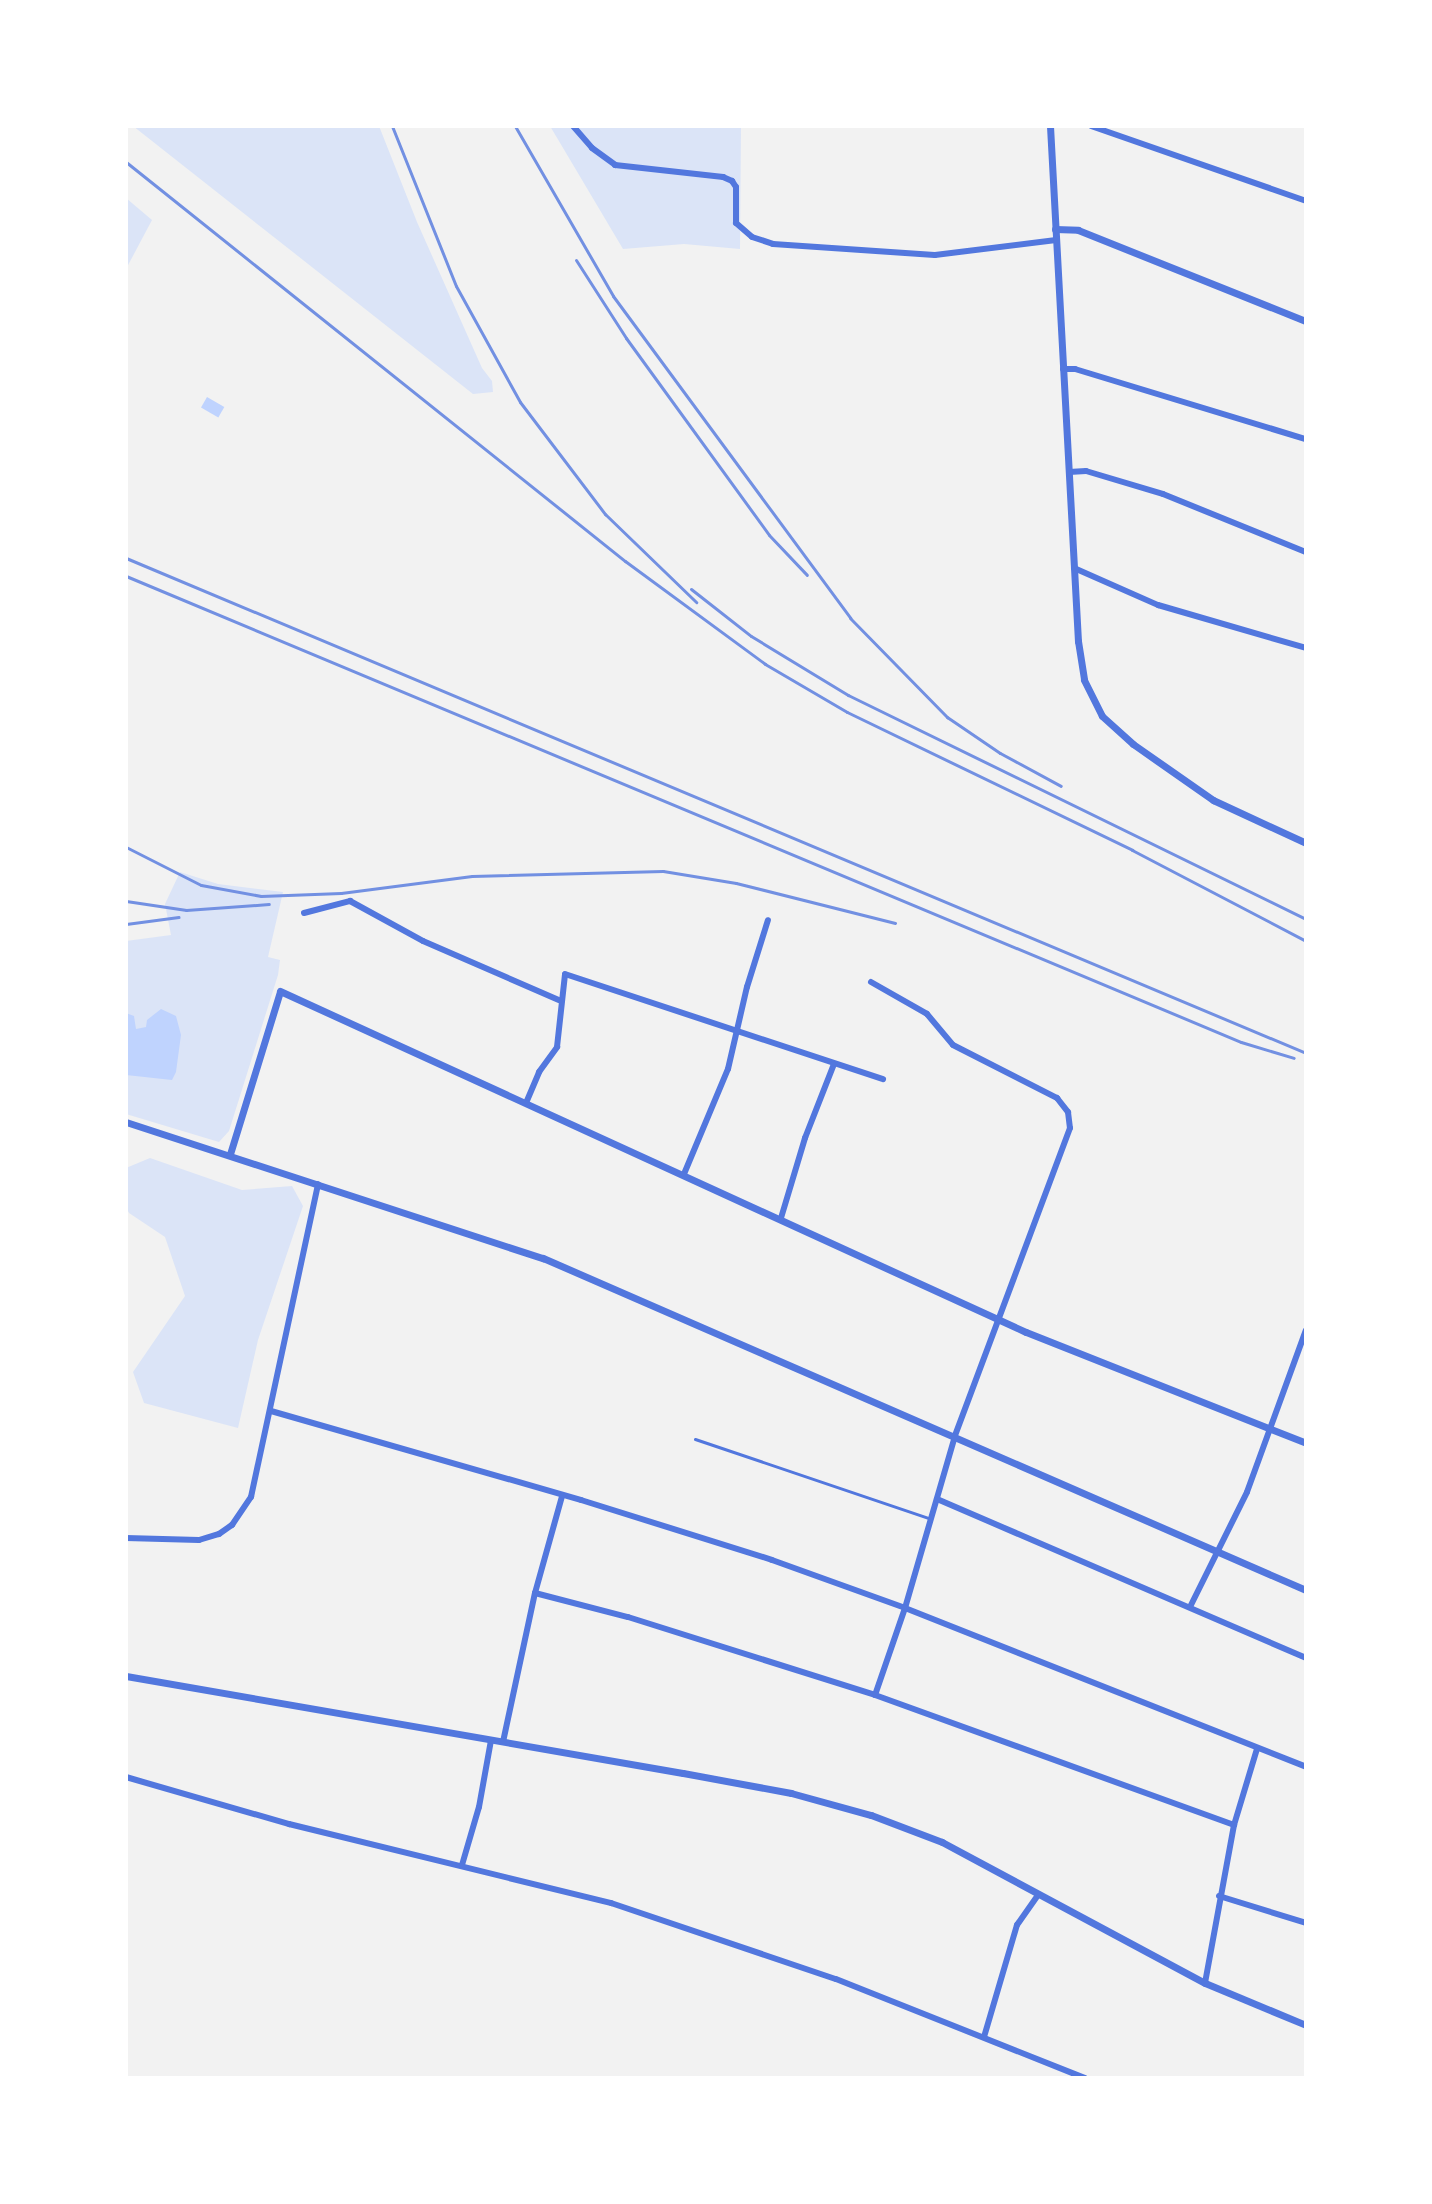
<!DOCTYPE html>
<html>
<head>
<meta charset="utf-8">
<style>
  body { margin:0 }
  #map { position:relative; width:1432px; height:2204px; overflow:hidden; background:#f2f2f2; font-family:Overpass,sans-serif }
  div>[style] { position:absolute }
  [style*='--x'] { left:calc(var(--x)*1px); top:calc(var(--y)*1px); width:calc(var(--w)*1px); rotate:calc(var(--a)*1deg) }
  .green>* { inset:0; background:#dbe4f7 }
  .water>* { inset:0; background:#bfd3fe; transform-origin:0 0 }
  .service>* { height:3px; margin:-1.5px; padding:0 1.5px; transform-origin:1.5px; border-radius:1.5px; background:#5277de }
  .minor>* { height:6px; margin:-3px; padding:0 3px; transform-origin:3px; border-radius:3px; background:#5277de }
  .tertiary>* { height:7px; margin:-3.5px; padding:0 3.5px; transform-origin:3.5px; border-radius:3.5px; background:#5277de }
  .rail>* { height:3px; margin:-1.5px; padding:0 1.5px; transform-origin:1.5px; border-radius:1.5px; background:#7290e2 }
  span { translate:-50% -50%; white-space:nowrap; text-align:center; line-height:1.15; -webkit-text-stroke:6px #fff; paint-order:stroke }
  .frame { position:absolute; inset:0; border:128px solid #fff; pointer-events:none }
</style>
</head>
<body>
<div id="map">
  <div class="green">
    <i style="clip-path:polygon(133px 126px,379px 126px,417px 222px,482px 368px,492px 381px,493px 392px,473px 394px)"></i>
    <i style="clip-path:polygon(550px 126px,741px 126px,740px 249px,684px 244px,623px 249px)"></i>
    <i style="clip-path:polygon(126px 198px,152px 220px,126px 269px)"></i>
    <i style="clip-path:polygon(180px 872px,218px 884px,283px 892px,268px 957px,280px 960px,278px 975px,229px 1131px,219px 1142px,126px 1114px,126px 941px,171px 935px,165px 904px)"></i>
    <i style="clip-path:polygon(150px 1158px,242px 1190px,292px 1186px,303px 1206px,258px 1340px,238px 1428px,144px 1403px,133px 1372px,185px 1296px,165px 1237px,129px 1213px,126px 1207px,126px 1168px)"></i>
  </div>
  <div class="water">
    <i style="left:207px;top:397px;width:20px;height:12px;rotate:30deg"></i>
    <i style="clip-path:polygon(161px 1009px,176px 1016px,181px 1035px,176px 1072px,172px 1080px,126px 1075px,126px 1013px,134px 1016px,136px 1029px,146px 1027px,147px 1020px)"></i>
  </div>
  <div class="service">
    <i style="--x:695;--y:1439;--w:246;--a:18.7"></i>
  </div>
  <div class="minor">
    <i style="--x:573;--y:126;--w:29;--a:49"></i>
    <i style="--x:592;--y:148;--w:29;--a:36"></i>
    <i style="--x:615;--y:165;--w:109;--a:6.3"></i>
    <i style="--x:723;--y:177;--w:10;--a:24"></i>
    <i style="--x:732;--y:181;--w:7;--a:56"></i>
    <i style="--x:736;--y:187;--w:36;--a:90"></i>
    <i style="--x:736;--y:223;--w:21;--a:41"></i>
    <i style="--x:752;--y:237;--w:22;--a:18"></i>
    <i style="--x:773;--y:244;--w:162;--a:3.9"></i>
    <i style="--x:935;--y:255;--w:122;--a:-7.1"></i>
    <i style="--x:1091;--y:126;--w:228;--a:19.2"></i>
    <i style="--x:1063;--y:369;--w:12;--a:0"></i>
    <i style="--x:1075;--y:369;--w:241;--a:16.9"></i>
    <i style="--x:1069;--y:472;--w:17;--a:-3"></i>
    <i style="--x:1086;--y:471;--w:80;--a:16.6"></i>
    <i style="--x:1163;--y:494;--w:154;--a:22.1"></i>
    <i style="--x:1074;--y:568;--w:92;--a:23.8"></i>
    <i style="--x:1158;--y:605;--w:154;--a:16.2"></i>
    <i style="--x:304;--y:913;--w:48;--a:-14.6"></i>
    <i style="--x:350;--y:901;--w:83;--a:28.7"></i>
    <i style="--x:423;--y:941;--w:148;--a:23.5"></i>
    <i style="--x:871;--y:982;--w:64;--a:29.7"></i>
    <i style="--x:927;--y:1014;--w:40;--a:50"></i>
    <i style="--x:953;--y:1045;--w:117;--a:27"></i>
    <i style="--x:1057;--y:1098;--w:18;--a:52"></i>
    <i style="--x:1068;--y:1112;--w:16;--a:83"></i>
    <i style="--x:1070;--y:1128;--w:329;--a:110.5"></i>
    <i style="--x:955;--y:1436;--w:179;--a:106.2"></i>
    <i style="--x:905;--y:1608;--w:92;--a:109"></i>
    <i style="--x:526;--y:1103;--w:34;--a:-67"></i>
    <i style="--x:539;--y:1072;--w:31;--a:-54"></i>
    <i style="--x:557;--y:1047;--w:73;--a:-83.7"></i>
    <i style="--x:565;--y:974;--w:335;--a:18.3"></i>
    <i style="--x:684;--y:1174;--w:114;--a:-67.3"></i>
    <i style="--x:728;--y:1069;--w:84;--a:-77"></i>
    <i style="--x:747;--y:987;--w:70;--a:-72.6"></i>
    <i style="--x:781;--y:1218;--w:84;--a:-73.3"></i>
    <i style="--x:805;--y:1138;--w:79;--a:-68.6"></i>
    <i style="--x:271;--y:1411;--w:323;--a:16"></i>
    <i style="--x:581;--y:1500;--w:200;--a:17.4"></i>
    <i style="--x:772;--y:1560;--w:141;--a:19.8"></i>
    <i style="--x:905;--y:1608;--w:431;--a:21.6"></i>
    <i style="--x:937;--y:1499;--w:402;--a:23.3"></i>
    <i style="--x:126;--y:1538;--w:73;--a:1.6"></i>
    <i style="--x:199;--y:1540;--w:21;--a:-17"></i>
    <i style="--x:219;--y:1534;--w:16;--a:-35"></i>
    <i style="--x:232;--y:1525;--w:34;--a:-56"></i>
    <i style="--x:251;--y:1497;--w:320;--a:-77.9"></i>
    <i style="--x:535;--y:1593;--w:96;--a:14.5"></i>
    <i style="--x:628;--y:1617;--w:259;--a:17.5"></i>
    <i style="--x:875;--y:1695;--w:382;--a:19.9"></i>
    <i style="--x:1190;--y:1607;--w:128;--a:-63.6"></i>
    <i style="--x:1247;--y:1492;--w:172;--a:-70"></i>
    <i style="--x:503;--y:1742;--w:152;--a:-77.9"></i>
    <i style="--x:535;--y:1593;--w:101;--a:-74.4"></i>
    <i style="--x:126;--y:1777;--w:170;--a:16.1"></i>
    <i style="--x:289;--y:1824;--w:332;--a:13.8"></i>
    <i style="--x:611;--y:1903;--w:237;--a:18.7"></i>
    <i style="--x:836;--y:1979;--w:268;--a:21.7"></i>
    <i style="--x:462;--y:1865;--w:60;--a:-73.7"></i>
    <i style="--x:479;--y:1807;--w:68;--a:-79.8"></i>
    <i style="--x:1219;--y:1896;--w:91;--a:17.2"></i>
    <i style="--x:1205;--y:1983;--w:161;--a:-79.6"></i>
    <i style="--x:1234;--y:1825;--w:79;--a:-73.2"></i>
    <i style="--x:984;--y:2037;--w:117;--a:-73.6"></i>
    <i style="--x:1017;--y:1925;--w:37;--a:-55"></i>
  </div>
  <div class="tertiary">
    <i style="--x:1050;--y:126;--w:516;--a:86.89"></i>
    <i style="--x:1078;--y:641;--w:39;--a:81"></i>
    <i style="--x:1084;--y:680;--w:40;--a:63.4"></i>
    <i style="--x:1102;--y:716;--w:42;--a:42.1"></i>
    <i style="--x:1133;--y:744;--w:98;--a:35"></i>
    <i style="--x:1213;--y:800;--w:102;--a:24.8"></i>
    <i style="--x:1055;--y:229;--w:23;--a:2"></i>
    <i style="--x:1078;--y:230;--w:245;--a:21.8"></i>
    <i style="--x:126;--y:1122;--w:439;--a:18.1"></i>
    <i style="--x:543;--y:1258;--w:832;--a:23.52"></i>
    <i style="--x:230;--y:1154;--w:170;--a:-72.9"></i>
    <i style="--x:280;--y:991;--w:820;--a:24.57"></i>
    <i style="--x:1026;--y:1332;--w:301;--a:21.6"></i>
    <i style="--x:126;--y:1676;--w:565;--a:9.88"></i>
    <i style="--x:683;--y:1773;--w:110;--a:10.5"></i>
    <i style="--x:791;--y:1793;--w:83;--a:15.4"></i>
    <i style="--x:871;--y:1815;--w:76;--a:20.8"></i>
    <i style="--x:942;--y:1842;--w:298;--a:28.2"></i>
    <i style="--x:1205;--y:1983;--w:109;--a:22.6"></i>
  </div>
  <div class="rail">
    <i style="--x:392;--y:126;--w:172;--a:68.2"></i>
    <i style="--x:456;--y:286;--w:132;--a:61.1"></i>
    <i style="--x:520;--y:402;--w:141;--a:52.8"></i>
    <i style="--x:605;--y:514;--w:127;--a:44"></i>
    <i style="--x:515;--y:126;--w:196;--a:60"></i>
    <i style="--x:613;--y:296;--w:400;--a:53.6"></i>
    <i style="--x:850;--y:618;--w:139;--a:45.6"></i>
    <i style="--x:947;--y:717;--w:64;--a:34.2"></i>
    <i style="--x:1000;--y:753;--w:69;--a:28.4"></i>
    <i style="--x:126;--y:162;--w:639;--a:38.65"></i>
    <i style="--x:625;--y:561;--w:174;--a:36.3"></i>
    <i style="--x:765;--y:664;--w:95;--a:30.3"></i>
    <i style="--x:847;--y:712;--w:317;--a:25.8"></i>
    <i style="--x:1132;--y:850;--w:196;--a:27.6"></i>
    <i style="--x:576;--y:260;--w:93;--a:57.3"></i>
    <i style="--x:626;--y:338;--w:243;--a:54"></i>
    <i style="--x:769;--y:535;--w:55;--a:46.5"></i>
    <i style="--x:126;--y:558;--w:1280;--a:22.76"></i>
    <i style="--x:126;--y:576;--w:1208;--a:22.68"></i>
    <i style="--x:1241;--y:1042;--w:55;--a:16.8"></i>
    <i style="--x:691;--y:589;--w:76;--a:38.1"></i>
    <i style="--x:751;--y:636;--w:114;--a:31.3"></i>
    <i style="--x:848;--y:695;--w:510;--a:26.06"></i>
    <i style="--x:126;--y:847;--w:84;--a:26.9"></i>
    <i style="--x:201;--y:885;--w:61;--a:10.4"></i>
    <i style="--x:261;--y:896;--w:80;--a:-2.1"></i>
    <i style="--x:341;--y:893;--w:132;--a:-7.4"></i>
    <i style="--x:472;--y:876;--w:191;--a:-1.5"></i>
    <i style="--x:663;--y:871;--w:74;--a:9.3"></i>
    <i style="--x:736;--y:883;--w:164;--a:14.1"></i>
    <i style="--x:126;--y:901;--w:61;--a:8.5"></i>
    <i style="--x:186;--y:910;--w:83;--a:-4.1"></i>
    <i style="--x:126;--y:924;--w:53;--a:-7.5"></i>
  </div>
  <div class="frame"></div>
</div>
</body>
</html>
